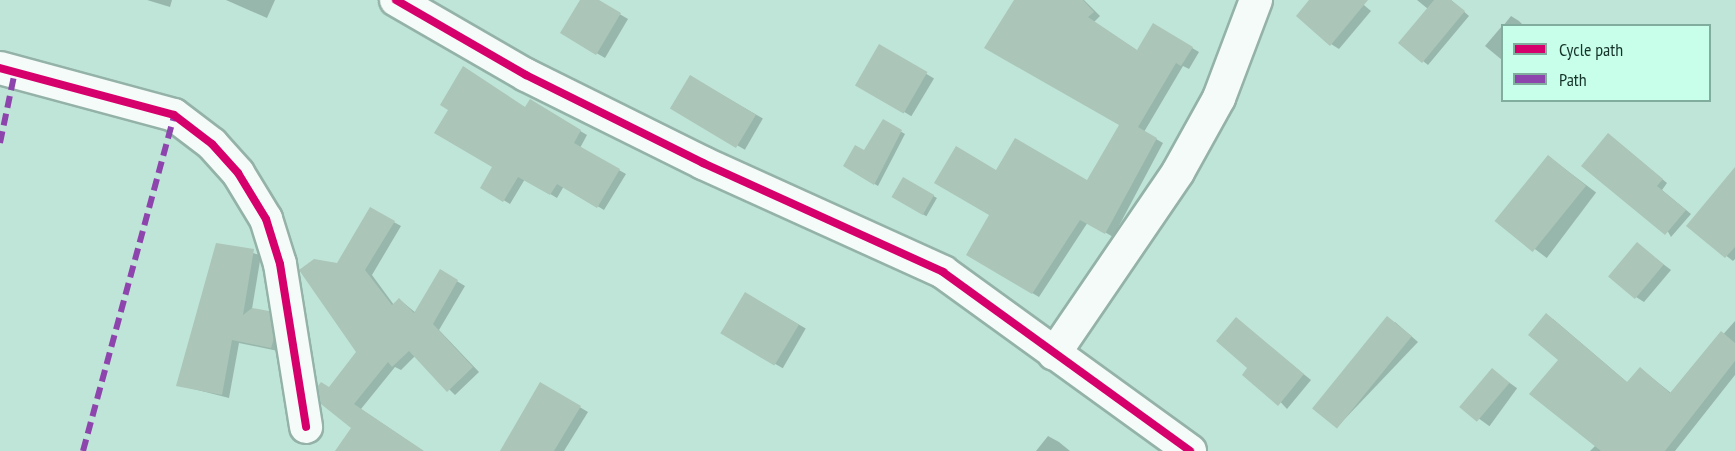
<!DOCTYPE html>
<html>
<head>
<meta charset="utf-8">
<style>
  body { margin:0 }
  #map { position:relative; width:1735px; height:451px; overflow:hidden; background:#bfe5d8; font-family:"PT Sans Narrow",sans-serif }
  div>[style] { position:absolute }
  [style*='--x'] { left:calc(var(--x)*1px); top:calc(var(--y)*1px); width:calc(var(--w)*1px); rotate:calc(var(--a)*1deg) }
  .shadow>* { inset:0; background:#0003; transform-origin:0 0 }
  .building>* { inset:0; background:#abc5b8; transform-origin:0 0 }
  .roads { filter:drop-shadow(2px 0 #94b2a8) drop-shadow(-2px 0 #94b2a8) drop-shadow(0 2px #94b2a8) drop-shadow(0 -2px #94b2a8) }
  .street>* { height:32px; margin:-16px; padding:0 16px; transform-origin:16px; border-radius:16px; background:#f5fbf9 }
  .quiet>* { height:6px; margin-top:-3px; transform-origin:0; background:repeating-linear-gradient(90deg,#8e44ad 0 12px,transparent 0 18px) }
  .cycleway>* { height:8px; margin:-4px; padding:0 4px; transform-origin:4px; border-radius:4px; background:#d6006c }
  span { translate:-50% -50%; white-space:nowrap; text-align:center; line-height:1.15; -webkit-text-stroke:5px #c8ffeb; paint-order:stroke }
  .legend { position:absolute; left:1501px; top:24px; width:210px; height:78px; box-sizing:border-box; background:#c8ffeb; border:2px solid #81ad9e; margin:0; padding:8px 10px; list-style:none; font-size:18px; color:#16332a }
  .legend li { display:flex; align-items:center; gap:12px; height:30px }
  .legend b { width:30px; border:2px solid #81ad9e }
</style>
</head>
<body>
<div id="map">
  <div class="shadow">
    <i style="clip-path:polygon(147px 0,172px 0,170px 7px)"></i>
    <i style="clip-path:polygon(226px 0,275px 0,267px 18px)"></i>
    <i style="clip-path:polygon(582px 0,596px 0,628px 19px,605px 58px,562px 33px)"></i>
    <i style="clip-path:polygon(1016px 0,1084px 0,1100px 16px,1094px 22px,1138px 51px,1153px 25px,1199px 52px,1189px 69px,1183px 66px,1144px 132px,1163px 143px,1113px 237px,1088px 222px,1039px 297px,968px 255px,991px 215px,997px 172px,1088px 182px,1121px 125px,986px 47px)"></i>
    <i style="clip-path:polygon(1311px 0,1358px 0,1371px 11px,1339px 49px,1331px 44px)"></i>
    <i style="clip-path:polygon(1417px 0,1451px 0,1469px 16px,1428px 65px,1423px 61px,1428px 9px)"></i>
    <i style="clip-path:polygon(1511px 16px,1519px 21px,1524px 26px,1503px 26px)"></i>
    <i style="clip-path:polygon(1502px 26px,1502px 60px,1485px 46px)"></i>
    <i style="left:880px;top:46px;width:63px;height:44px;rotate:31deg"></i>
    <i style="left:691px;top:77px;width:83px;height:36px;rotate:30deg"></i>
    <i style="clip-path:polygon(530px 101px,587px 135px,580px 148px,626px 174px,604px 210px,564px 186px,557px 198px,525px 179px,510px 204px,482px 187px)"></i>
    <i style="clip-path:polygon(883px 121px,905px 134px,878px 186px,845px 166px,864px 152px)"></i>
    <i style="clip-path:polygon(1614px 139px,1667px 183px,1662px 190px,1691px 214px,1671px 237px)"></i>
    <i style="left:1549px;top:157px;width:59px;height:82px;rotate:37deg"></i>
    <i style="left:904px;top:179px;width:38px;height:21px;rotate:30deg"></i>
    <i style="clip-path:polygon(1735px 185px,1735px 259px,1733px 261px,1688px 226px)"></i>
    <i style="clip-path:polygon(370px 209px,401px 226px,372px 275px,394px 305px,400px 300px,416px 313px,440px 271px,465px 286px,439px 330px,479px 372px,455px 395px,415px 356px,401px 370px,395px 367px,361px 409px,423px 451px,355px 451px,353px 428px,330px 388px,358px 352px,338px 264px)"></i>
    <i style="clip-path:polygon(1637px 244px,1671px 270px,1644px 302px,1636px 297px)"></i>
    <i style="clip-path:polygon(217px 245px,261px 255px,252px 309px,276px 317px,278px 351px,239px 343px,229px 398px,178px 385px)"></i>
    <i style="left:746px;top:294px;width:69px;height:46px;rotate:30deg"></i>
    <i style="clip-path:polygon(1236px 319px,1311px 380px,1287px 409px,1249px 368px)"></i>
    <i style="clip-path:polygon(1553px 319px,1628px 383px,1641px 369px,1671px 393px,1735px 321px,1735px 375px,1675px 451px,1590px 451px,1596px 445px,1560px 360px)"></i>
    <i style="clip-path:polygon(1395px 322px,1418px 342px,1338px 426px,1330px 422px)"></i>
    <i style="left:1492px;top:370px;width:31px;height:47px;rotate:36deg"></i>
    <i style="clip-path:polygon(541px 384px,588px 412px,564px 451px,507px 451px)"></i>
    <i style="clip-path:polygon(1048px 436px,1059px 442px,1070px 451px,1036px 451px)"></i>
  </div>
  <div class="building">
    <i style="clip-path:polygon(580px 0,599px 0,621px 13px,596px 55px,560px 33px)"></i>
    <i style="clip-path:polygon(1014px 0,1083px 0,1094px 12px,1088px 17px,1137px 50px,1153px 23px,1193px 47px,1181px 66px,1176px 63px,1138px 127px,1157px 138px,1105px 234px,1080px 220px,1032px 294px,966px 255px,989px 215px,934px 183px,956px 146px,996px 170px,1015px 138px,1087px 180px,1119px 125px,984px 48px)"></i>
    <i style="clip-path:polygon(1309px 0,1368px 0,1330px 46px,1296px 16px)"></i>
    <i style="clip-path:polygon(1434px 0,1451px 0,1465px 11px,1422px 63px,1398px 43px)"></i>
    <i style="left:879px;top:44px;width:56px;height:48px;rotate:30deg"></i>
    <i style="clip-path:polygon(463px 66px,525px 107px,530px 99px,581px 130px,574px 143px,620px 169px,597px 208px,557px 184px,550px 195px,518px 177px,503px 202px,480px 188px,492px 167px,434px 133px,448px 110px,440px 105px)"></i>
    <i style="left:690px;top:75px;width:77px;height:39px;rotate:31deg"></i>
    <i style="clip-path:polygon(883px 119px,902px 130px,874px 185px,843px 166px,855px 145px,864px 150px)"></i>
    <i style="clip-path:polygon(1608px 133px,1663px 179px,1657px 186px,1686px 210px,1665px 235px,1581px 166px)"></i>
    <i style="left:1548px;top:155px;width:49px;height:85px;rotate:39deg"></i>
    <i style="clip-path:polygon(1735px 167px,1735px 247px,1725px 258px,1686px 226px)"></i>
    <i style="left:903px;top:177px;width:36px;height:23px;rotate:30deg"></i>
    <i style="clip-path:polygon(370px 207px,395px 221px,365px 270px,392px 305px,399px 298px,414px 313px,440px 269px,458px 280px,433px 324px,473px 367px,447px 392px,409px 351px,392px 367px,388px 362px,354px 404px,424px 451px,335px 451px,351px 428px,321px 404px,318px 386px,321px 382px,329px 387px,356px 352px,299px 270px,314px 259px,337px 263px)"></i>
    <i style="left:1637px;top:242px;width:35px;height:45px;rotate:40deg"></i>
    <i style="clip-path:polygon(216px 243px,254px 249px,243px 315px,252px 308px,269px 311px,274px 338px,271px 348px,232px 340px,222px 395px,176px 386px)"></i>
    <i style="left:745px;top:292px;width:63px;height:48px;rotate:31deg"></i>
    <i style="clip-path:polygon(1546px 313px,1627px 382px,1640px 367px,1670px 393px,1721px 331px,1735px 343px,1735px 361px,1665px 451px,1601px 451px,1529px 394px,1558px 360px,1528px 335px)"></i>
    <i style="left:1387px;top:316px;width:32px;height:119px;rotate:39deg"></i>
    <i style="clip-path:polygon(1236px 317px,1304px 374px,1278px 406px,1242px 375px,1247px 368px,1216px 341px)"></i>
    <i style="left:1492px;top:368px;width:23px;height:51px;rotate:40deg"></i>
    <i style="clip-path:polygon(540px 382px,581px 406px,554px 451px,500px 451px)"></i>
  </div>
  <div class="roads">
    <div class="street">
      <i style="--x:396;--y:0;--w:150;--a:30"></i>
      <i style="--x:526;--y:75;--w:198;--a:26.4"></i>
      <i style="--x:703;--y:163;--w:264;--a:24.4"></i>
      <i style="--x:943;--y:272;--w:305;--a:35.9"></i>
      <i style="--x:0;--y:68;--w:180;--a:15.1"></i>
      <i style="--x:174;--y:115;--w:48;--a:37.3"></i>
      <i style="--x:212;--y:144;--w:39;--a:48"></i>
      <i style="--x:238;--y:173;--w:54;--a:58.7"></i>
      <i style="--x:266;--y:219;--w:47;--a:72.7"></i>
      <i style="--x:280;--y:264;--w:165;--a:80.9"></i>
      <i style="--x:1054;--y:354;--w:220;--a:-55.7"></i>
      <i style="--x:1178;--y:172;--w:85;--a:-61"></i>
      <i style="--x:1219;--y:98;--w:105;--a:-69.3"></i>
    </div>
  </div>
  <div class="quiet">
    <i style="--x:0;--y:143;--w:74;--a:-78.2"></i>
    <i style="--x:83;--y:451;--w:348;--a:-74.8"></i>
  </div>
  <div class="cycleway">
    <i style="--x:396;--y:0;--w:150;--a:30"></i>
    <i style="--x:526;--y:75;--w:198;--a:26.4"></i>
    <i style="--x:703;--y:163;--w:264;--a:24.4"></i>
    <i style="--x:943;--y:272;--w:305;--a:35.9"></i>
    <i style="--x:0;--y:68;--w:180;--a:15.1"></i>
    <i style="--x:174;--y:115;--w:48;--a:37.3"></i>
    <i style="--x:212;--y:144;--w:39;--a:48"></i>
    <i style="--x:238;--y:173;--w:54;--a:58.7"></i>
    <i style="--x:266;--y:219;--w:47;--a:72.7"></i>
    <i style="--x:280;--y:264;--w:165;--a:80.9"></i>
  </div>
  <ul class="legend">
  <li><b style="height:8px;background:#d6006c"></b>Cycle path</li>
  <li><b style="height:8px;background:#8e44ad"></b>Path</li>
  </ul>
</div>
</body>
</html>
